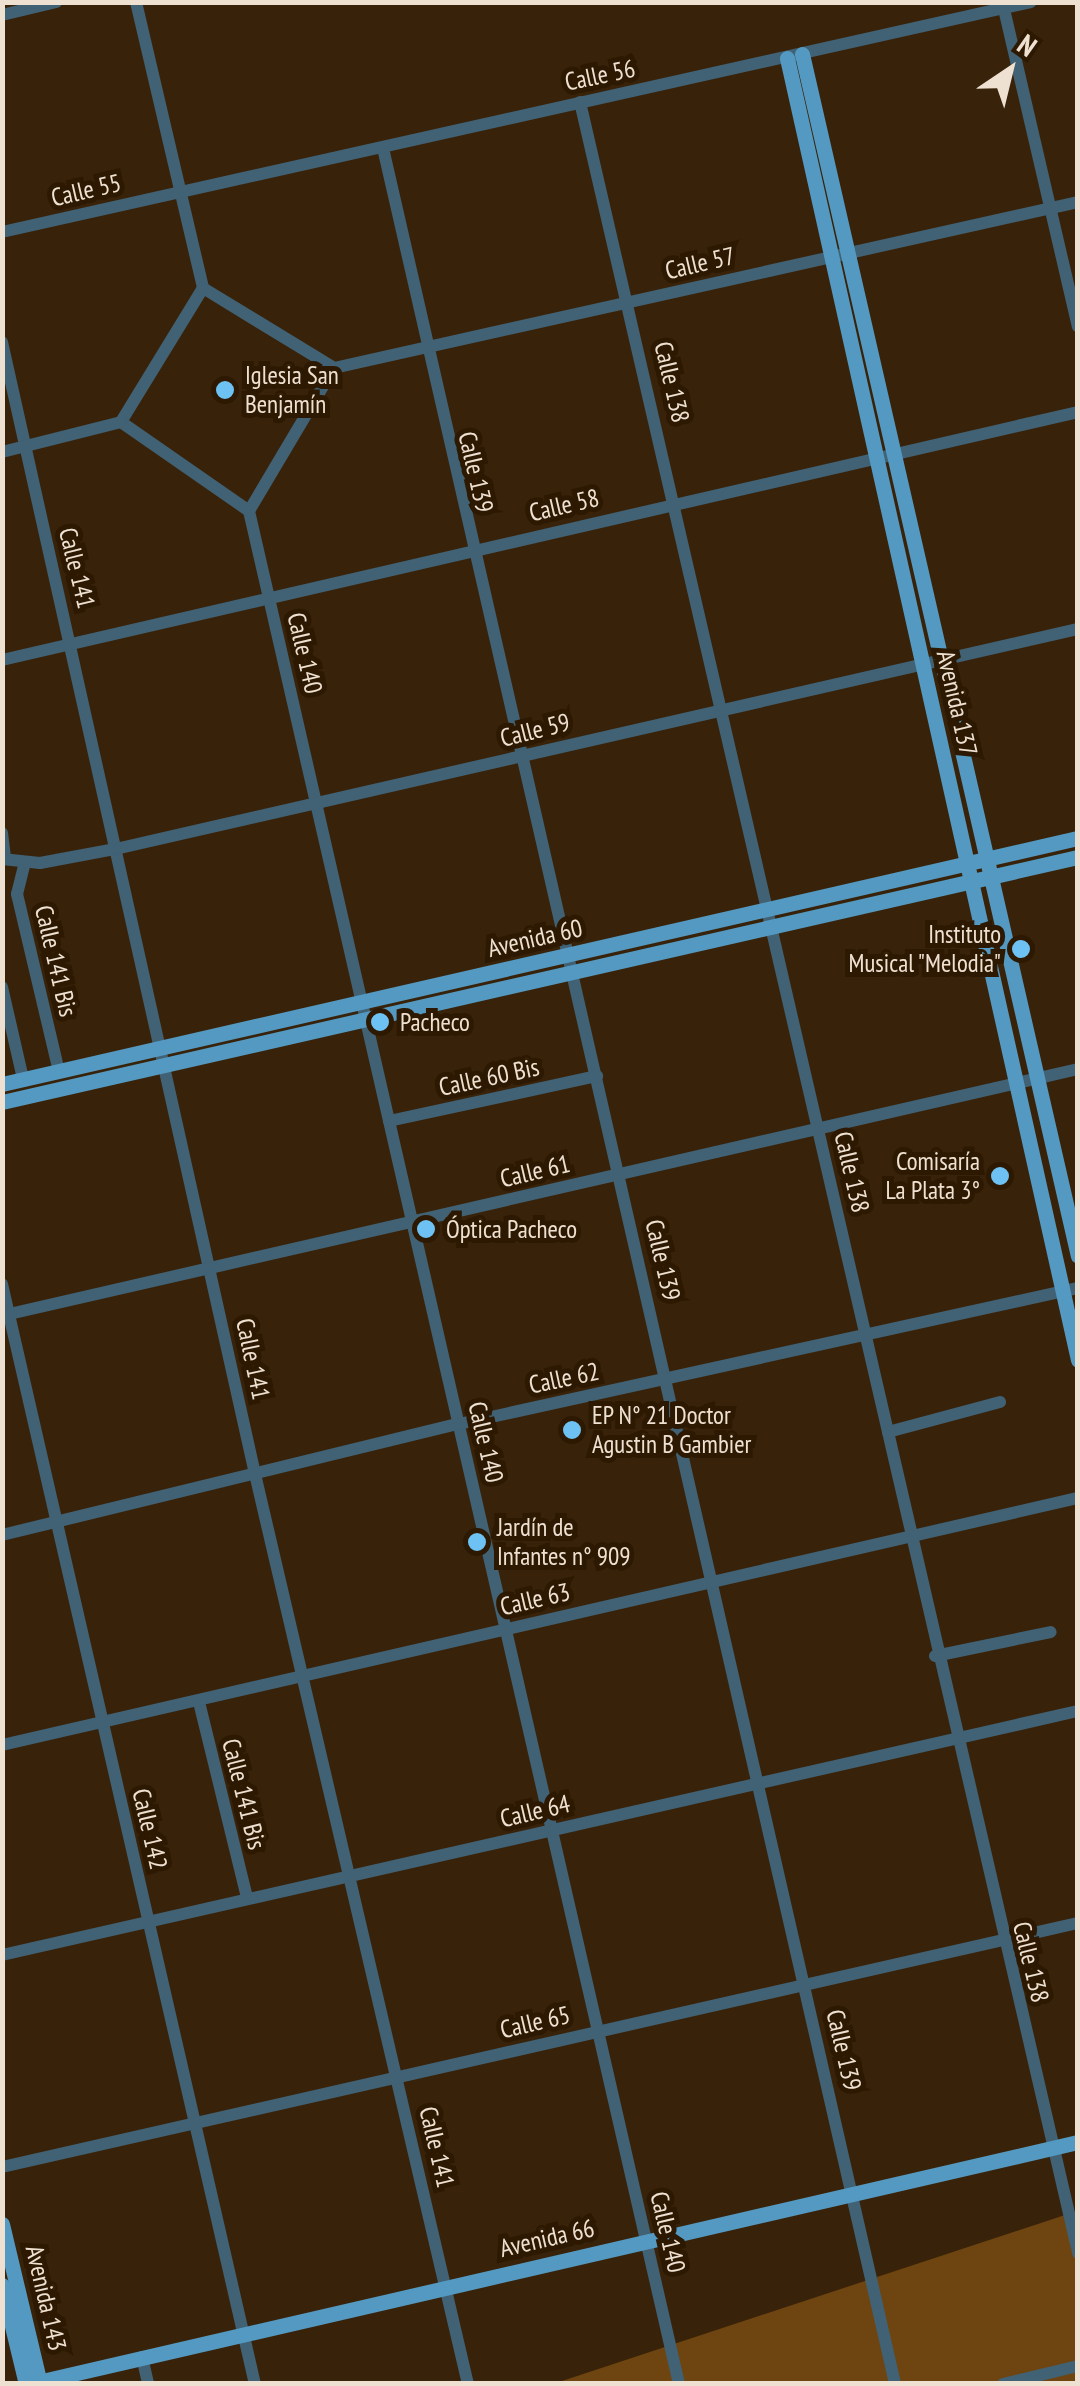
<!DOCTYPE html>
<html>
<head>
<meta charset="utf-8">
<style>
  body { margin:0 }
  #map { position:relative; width:1080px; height:2386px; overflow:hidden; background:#38230a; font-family:"PT Sans Narrow",sans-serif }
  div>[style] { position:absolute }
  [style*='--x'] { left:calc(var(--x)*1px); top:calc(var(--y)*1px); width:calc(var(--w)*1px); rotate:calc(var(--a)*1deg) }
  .green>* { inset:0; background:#6e4510 }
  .minor>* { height:12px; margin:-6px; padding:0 6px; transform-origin:6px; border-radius:6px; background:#416174 }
  .major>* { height:15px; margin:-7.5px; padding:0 7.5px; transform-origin:7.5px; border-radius:7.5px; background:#5499c1 }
  .dots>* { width:28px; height:28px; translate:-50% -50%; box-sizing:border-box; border:5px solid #2d1901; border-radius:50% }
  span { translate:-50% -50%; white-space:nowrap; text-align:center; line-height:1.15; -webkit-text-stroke:10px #2d1901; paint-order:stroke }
  .street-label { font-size:25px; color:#efe1d2 }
  .poi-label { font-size:25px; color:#efe1d2 }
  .left { translate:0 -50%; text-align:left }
  .right { translate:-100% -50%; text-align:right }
  .frame { position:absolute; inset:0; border:5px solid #efe1d2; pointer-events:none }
  .north { position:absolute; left:960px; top:20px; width:100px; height:100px; -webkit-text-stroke:8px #2d1901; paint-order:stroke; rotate:35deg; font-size:28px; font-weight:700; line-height:40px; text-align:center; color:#efe1d2 }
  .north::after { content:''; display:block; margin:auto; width:35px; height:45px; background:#efe1d2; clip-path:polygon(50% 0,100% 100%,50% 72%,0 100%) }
</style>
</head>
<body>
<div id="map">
  <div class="green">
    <i style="clip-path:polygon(1077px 2211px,1077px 2383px,556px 2383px)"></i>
  </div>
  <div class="minor">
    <i style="--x:136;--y:2;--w:294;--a:76.8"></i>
    <i style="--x:1004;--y:9;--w:326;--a:76.9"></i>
    <i style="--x:2;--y:15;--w:56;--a:-13.5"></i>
    <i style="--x:580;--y:102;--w:2208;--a:76.96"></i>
    <i style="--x:383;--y:148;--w:2294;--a:77.1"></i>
    <i style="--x:2;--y:232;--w:1054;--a:-12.6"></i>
    <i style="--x:203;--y:288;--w:157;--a:121.5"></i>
    <i style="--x:121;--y:422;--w:156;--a:34.8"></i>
    <i style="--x:203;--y:288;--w:153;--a:31.4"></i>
    <i style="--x:2;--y:342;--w:1160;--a:77.4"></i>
    <i style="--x:255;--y:1474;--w:935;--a:76.83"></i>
    <i style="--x:334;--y:368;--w:762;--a:-12.58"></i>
    <i style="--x:2;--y:452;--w:123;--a:-14.1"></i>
    <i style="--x:249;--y:511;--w:1922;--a:77.07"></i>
    <i style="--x:249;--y:511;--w:166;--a:-59.3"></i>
    <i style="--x:2;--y:660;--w:1104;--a:-12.98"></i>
    <i style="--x:2;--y:833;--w:26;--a:83"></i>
    <i style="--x:2;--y:859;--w:38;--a:6"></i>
    <i style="--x:40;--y:863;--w:81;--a:-10.6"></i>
    <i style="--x:120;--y:848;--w:983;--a:-12.88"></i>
    <i style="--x:25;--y:862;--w:33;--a:104"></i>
    <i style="--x:17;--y:894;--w:182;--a:76.7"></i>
    <i style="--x:2;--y:987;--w:94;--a:77.1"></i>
    <i style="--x:389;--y:1121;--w:213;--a:-12.2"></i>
    <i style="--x:2;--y:1284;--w:1129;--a:77.05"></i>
    <i style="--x:5;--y:1315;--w:1101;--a:-12.91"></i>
    <i style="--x:888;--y:1432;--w:116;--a:-15"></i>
    <i style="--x:2;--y:1535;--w:470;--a:-13.7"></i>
    <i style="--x:459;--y:1424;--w:634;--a:-12.39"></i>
    <i style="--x:935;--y:1656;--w:118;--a:-11.7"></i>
    <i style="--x:199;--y:1702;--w:201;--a:76.2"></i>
    <i style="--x:2;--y:1745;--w:1104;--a:-12.93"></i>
    <i style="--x:2;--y:1955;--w:1103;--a:-12.78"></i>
    <i style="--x:2;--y:2167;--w:1103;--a:-12.78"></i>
    <i style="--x:142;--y:2357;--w:28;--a:77"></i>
    <i style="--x:1003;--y:2384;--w:77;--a:-13.5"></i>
  </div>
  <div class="major">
    <i style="--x:802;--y:54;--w:1233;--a:77.07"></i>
    <i style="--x:787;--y:58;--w:1334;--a:77.4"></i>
    <i style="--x:2;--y:1084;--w:1104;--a:-12.88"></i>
    <i style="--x:2;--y:1102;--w:1104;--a:-12.83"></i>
    <i style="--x:2;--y:2224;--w:164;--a:76.6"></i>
    <i style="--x:2;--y:2285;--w:102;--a:76.4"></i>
    <i style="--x:29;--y:2384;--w:1077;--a:-12.99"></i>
  </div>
  <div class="dots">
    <i style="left:225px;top:390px;background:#6ec2f3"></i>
    <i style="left:1021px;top:949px;background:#6ec2f3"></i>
    <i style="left:380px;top:1022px;background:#6ec2f3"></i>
    <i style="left:1000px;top:1176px;background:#6ec2f3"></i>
    <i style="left:426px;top:1229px;background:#6ec2f3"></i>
    <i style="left:572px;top:1430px;background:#6ec2f3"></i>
    <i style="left:477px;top:1542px;background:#6ec2f3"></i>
  </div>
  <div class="street-label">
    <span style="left:600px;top:75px;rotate:-12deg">Calle 56</span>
    <span style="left:86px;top:190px;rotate:-13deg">Calle 55</span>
    <span style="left:700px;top:263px;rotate:-13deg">Calle 57</span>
    <span style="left:672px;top:382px;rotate:77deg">Calle 138</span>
    <span style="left:476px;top:472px;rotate:77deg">Calle 139</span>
    <span style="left:564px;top:505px;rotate:-13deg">Calle 58</span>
    <span style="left:77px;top:568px;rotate:76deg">Calle 141</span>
    <span style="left:305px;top:653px;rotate:77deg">Calle 140</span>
    <span style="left:957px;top:703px;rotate:77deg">Avenida 137</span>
    <span style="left:535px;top:730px;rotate:-14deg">Calle 59</span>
    <span style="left:535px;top:938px;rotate:-13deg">Avenida 60</span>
    <span style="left:56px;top:961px;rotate:77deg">Calle 141 Bis</span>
    <span style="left:489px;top:1077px;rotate:-12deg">Calle 60 Bis</span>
    <span style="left:535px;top:1171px;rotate:-13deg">Calle 61</span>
    <span style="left:852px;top:1172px;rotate:77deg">Calle 138</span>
    <span style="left:663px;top:1260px;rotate:77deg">Calle 139</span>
    <span style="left:253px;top:1359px;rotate:78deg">Calle 141</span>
    <span style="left:564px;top:1378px;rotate:-12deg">Calle 62</span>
    <span style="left:486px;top:1442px;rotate:77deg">Calle 140</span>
    <span style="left:535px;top:1599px;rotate:-13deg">Calle 63</span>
    <span style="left:244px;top:1794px;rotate:76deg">Calle 141 Bis</span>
    <span style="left:535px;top:1811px;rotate:-13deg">Calle 64</span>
    <span style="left:150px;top:1829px;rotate:77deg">Calle 142</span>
    <span style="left:1031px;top:1962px;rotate:76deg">Calle 138</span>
    <span style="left:535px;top:2022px;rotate:-13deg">Calle 65</span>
    <span style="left:844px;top:2050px;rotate:77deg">Calle 139</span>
    <span style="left:437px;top:2147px;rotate:77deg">Calle 141</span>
    <span style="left:668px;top:2232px;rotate:77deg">Calle 140</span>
    <span style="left:547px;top:2238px;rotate:-13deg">Avenida 66</span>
    <span style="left:46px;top:2298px;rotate:77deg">Avenida 143</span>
  </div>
  <div class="poi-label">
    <span class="left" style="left:245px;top:390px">Iglesia San<br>Benjamín</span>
    <span class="right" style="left:1001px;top:949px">Instituto<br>Musical "Melodia"</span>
    <span class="left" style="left:400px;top:1022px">Pacheco</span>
    <span class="right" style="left:980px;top:1176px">Comisaría<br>La Plata 3°</span>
    <span class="left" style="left:446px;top:1229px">Óptica Pacheco</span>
    <span class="left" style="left:592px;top:1430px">EP N° 21 Doctor<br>Agustin B Gambier</span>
    <span class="left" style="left:497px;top:1542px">Jardín de<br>Infantes n° 909</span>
  </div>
  <div class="frame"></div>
  <div class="north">N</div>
</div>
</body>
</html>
